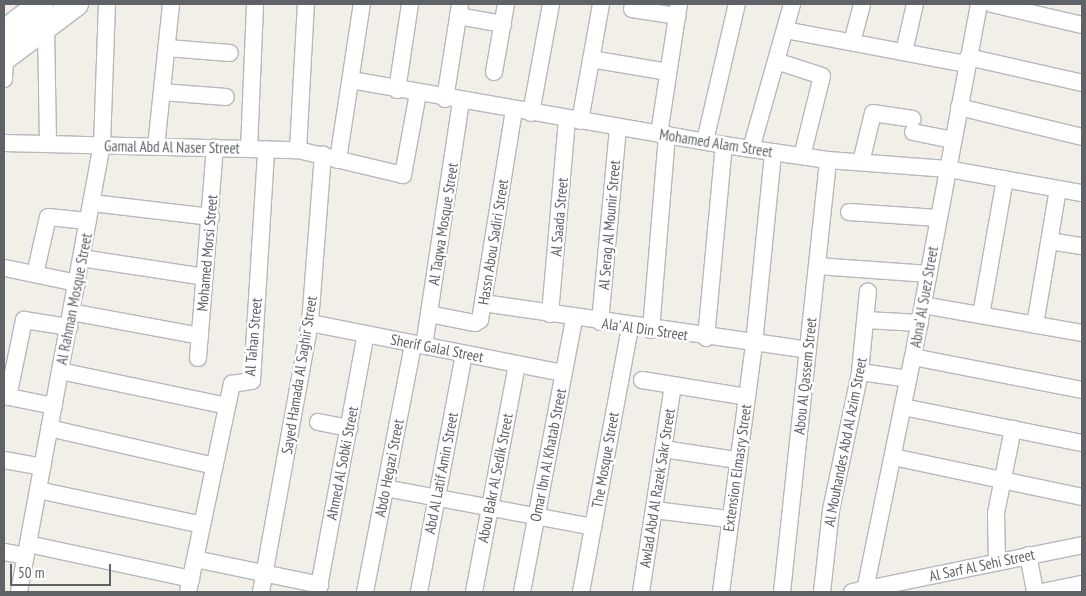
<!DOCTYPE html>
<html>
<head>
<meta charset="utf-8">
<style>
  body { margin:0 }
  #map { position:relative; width:1086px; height:596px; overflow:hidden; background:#f1efe8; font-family:"PT Sans Narrow",sans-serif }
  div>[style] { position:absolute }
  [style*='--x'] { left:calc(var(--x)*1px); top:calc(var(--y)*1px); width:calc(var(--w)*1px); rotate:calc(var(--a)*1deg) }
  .roads { filter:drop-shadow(1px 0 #b5b8bc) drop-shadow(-1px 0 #b5b8bc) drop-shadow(0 1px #b5b8bc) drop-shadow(0 -1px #b5b8bc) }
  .street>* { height:16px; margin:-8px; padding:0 8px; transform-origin:8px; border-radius:8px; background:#fff }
  .secondary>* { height:24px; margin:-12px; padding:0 12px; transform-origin:12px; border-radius:12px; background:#fff }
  span { translate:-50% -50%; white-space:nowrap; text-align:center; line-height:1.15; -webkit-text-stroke:4.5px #fff; paint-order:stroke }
  .street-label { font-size:15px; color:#5f6368 }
  .frame { position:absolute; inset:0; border:5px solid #5f6368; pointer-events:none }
  .scale { position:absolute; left:10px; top:564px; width:101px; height:22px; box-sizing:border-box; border:2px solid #5f6368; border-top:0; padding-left:6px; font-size:15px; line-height:18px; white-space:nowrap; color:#5f6368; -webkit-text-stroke:4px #fff; paint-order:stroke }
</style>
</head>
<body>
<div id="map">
  <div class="roads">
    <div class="street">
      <i style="--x:992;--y:4;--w:92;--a:13.1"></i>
      <i style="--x:632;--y:9;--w:46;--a:8.8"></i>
      <i style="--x:458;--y:16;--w:46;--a:10.1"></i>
      <i style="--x:46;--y:27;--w:117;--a:89"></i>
      <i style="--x:785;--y:30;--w:185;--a:10.6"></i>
      <i style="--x:852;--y:42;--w:39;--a:-75"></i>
      <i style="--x:167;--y:48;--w:63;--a:4.5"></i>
      <i style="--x:904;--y:52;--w:49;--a:-77.1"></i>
      <i style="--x:968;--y:57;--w:117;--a:12.8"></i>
      <i style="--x:591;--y:59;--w:78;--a:9.6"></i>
      <i style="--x:776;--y:61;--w:48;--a:18.1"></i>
      <i style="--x:822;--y:76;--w:82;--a:104"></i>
      <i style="--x:494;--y:72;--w:69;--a:-80"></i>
      <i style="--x:4;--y:79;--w:21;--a:-87"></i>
      <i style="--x:351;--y:80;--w:379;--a:9.9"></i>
      <i style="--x:724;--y:145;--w:105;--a:8.2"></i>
      <i style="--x:828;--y:160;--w:120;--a:4.3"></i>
      <i style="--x:948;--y:169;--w:136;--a:10.2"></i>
      <i style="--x:397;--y:90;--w:87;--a:-81.4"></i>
      <i style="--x:162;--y:92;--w:64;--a:4.5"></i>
      <i style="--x:445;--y:99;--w:96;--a:-81"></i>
      <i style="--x:959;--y:107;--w:127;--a:13.7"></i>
      <i style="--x:531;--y:113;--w:111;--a:-79.6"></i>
      <i style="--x:580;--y:121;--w:119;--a:-79.8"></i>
      <i style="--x:913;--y:132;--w:41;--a:11.3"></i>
      <i style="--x:659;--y:134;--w:132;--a:-81.3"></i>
      <i style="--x:705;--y:141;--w:141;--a:-76.9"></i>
      <i style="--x:4;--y:143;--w:294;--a:1.4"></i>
      <i style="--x:298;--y:150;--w:108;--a:13.4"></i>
      <i style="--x:403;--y:175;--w:83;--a:-79.6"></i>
      <i style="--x:156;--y:147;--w:144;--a:-84"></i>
      <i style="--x:249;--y:149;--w:145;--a:-87.6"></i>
      <i style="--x:751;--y:149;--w:151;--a:-74.2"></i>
      <i style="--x:298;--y:150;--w:146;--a:-86.9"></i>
      <i style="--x:338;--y:160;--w:158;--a:-81.3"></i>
      <i style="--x:861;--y:162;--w:50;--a:-76.2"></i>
      <i style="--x:873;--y:113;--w:40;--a:8.5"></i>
      <i style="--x:92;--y:203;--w:120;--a:6.7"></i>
      <i style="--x:849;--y:212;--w:89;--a:3.9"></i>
      <i style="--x:1049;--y:241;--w:33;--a:9"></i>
      <i style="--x:81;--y:258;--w:125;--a:8.7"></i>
      <i style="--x:817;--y:266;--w:112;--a:4.1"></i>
      <i style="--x:5;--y:268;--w:74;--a:11.8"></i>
      <i style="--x:35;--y:274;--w:58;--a:-77.2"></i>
      <i style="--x:48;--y:217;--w:40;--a:5.7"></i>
      <i style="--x:483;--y:303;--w:328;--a:8.2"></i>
      <i style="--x:923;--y:305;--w:161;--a:10"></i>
      <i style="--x:71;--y:312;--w:131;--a:10.5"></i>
      <i style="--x:429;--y:314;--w:47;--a:11.1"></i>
      <i style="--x:475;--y:323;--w:6;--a:-31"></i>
      <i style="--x:480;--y:320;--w:213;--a:-80.8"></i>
      <i style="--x:550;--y:314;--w:196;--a:-85"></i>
      <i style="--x:981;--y:315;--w:138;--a:-80"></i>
      <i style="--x:865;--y:320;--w:55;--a:3.1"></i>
      <i style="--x:600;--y:322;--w:196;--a:-84.7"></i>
      <i style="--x:310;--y:323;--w:258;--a:11.2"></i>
      <i style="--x:1035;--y:325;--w:138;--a:-80.4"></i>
      <i style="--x:651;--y:330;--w:196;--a:-85.3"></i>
      <i style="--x:706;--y:338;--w:194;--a:-84.7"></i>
      <i style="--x:424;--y:346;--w:248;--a:-81.4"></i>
      <i style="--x:913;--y:357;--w:172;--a:11"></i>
      <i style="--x:198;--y:358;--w:211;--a:-85.4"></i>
      <i style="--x:60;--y:371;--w:171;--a:11.8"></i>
      <i style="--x:860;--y:372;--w:49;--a:8.1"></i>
      <i style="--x:642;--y:380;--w:106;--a:9.2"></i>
      <i style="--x:4;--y:396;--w:51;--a:11.3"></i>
      <i style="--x:8;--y:397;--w:79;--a:-78.3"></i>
      <i style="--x:24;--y:320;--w:46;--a:8.8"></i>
      <i style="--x:903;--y:407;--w:183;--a:11.4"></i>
      <i style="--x:318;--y:422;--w:32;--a:11"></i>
      <i style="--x:49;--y:428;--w:170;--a:12.9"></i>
      <i style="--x:663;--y:449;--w:75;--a:8.5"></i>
      <i style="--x:893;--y:457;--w:193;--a:11.9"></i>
      <i style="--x:4;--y:460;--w:39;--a:10"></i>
      <i style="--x:385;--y:488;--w:212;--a:10.6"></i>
      <i style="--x:38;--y:490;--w:168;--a:12"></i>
      <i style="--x:654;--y:510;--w:75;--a:6.9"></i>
      <i style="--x:28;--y:544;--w:167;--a:12.1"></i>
      <i style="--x:4;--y:552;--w:22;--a:10"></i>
      <i style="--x:1028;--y:555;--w:38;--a:79"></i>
      <i style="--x:195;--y:559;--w:128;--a:11.7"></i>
      <i style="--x:997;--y:562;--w:49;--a:-91.2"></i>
      <i style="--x:996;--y:513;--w:86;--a:-78.6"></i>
      <i style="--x:865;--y:590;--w:238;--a:-78.4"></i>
      <i style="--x:913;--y:357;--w:359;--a:-79.4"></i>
      <i style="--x:19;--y:592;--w:454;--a:-79.5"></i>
      <i style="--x:102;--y:146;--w:142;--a:-88"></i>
      <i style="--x:188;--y:592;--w:213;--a:-78.1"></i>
      <i style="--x:232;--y:384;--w:20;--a:-9"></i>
      <i style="--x:252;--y:381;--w:232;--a:-86.5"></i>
      <i style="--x:261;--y:592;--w:273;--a:-79.7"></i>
      <i style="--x:310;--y:323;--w:169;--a:-85.6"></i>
      <i style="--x:318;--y:592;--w:262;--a:-79.5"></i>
      <i style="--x:365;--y:592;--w:253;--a:-79"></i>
      <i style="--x:419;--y:592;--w:242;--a:-79.3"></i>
      <i style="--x:474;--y:592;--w:232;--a:-79.3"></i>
      <i style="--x:522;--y:592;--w:278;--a:-79.2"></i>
      <i style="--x:581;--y:592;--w:269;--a:-79.5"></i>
      <i style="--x:641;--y:592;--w:209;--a:-81.2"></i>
      <i style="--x:721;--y:592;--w:250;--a:-82.4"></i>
      <i style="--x:754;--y:344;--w:193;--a:-84.3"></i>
      <i style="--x:782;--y:592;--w:434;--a:-83.9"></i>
      <i style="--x:822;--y:592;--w:82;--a:-83.7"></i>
      <i style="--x:831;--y:510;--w:141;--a:-78.1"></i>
      <i style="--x:860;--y:372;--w:81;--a:-84.4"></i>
      <i style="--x:852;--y:592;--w:235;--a:-11.5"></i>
      <i style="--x:1042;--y:592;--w:41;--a:-11.3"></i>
    </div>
    <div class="secondary">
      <i style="--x:4;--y:32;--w:46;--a:-37.1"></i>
      <i style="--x:4;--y:58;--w:90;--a:-36.9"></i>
    </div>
  </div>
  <div class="street-label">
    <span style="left:716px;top:143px;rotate:9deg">Mohamed Alam Street</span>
    <span style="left:172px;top:147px;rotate:1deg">Gamal Abd Al Naser Street</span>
    <span style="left:559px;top:217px;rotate:-85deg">Al Saada Street</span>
    <span style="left:443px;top:224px;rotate:-81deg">Al Taqwa Mosque Street</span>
    <span style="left:609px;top:225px;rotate:-85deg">Al Serag Al Mounir Street</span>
    <span style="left:493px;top:242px;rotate:-81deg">Hassn Abou Sadiri Street</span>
    <span style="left:207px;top:253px;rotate:-85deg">Mohamed Morsi Street</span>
    <span style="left:924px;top:297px;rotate:-80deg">Abna' Al Suez Street</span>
    <span style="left:74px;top:299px;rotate:-79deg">Al Rahman Mosque Street</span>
    <span style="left:645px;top:329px;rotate:8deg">Ala' Al Din Street</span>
    <span style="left:253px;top:337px;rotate:-85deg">Al Tahan Street</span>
    <span style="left:437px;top:348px;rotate:11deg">Sherif Galal Street</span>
    <span style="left:299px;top:375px;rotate:-81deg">Sayed Hamada Al Saghir Street</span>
    <span style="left:805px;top:376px;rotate:-84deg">Abou Al Qassem Street</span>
    <span style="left:845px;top:442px;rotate:-79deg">Al Mouhandes Abd Al Azim Street</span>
    <span style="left:548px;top:455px;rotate:-79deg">Omar Ibn Al Khatab Street</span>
    <span style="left:605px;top:460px;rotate:-80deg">The Mosque Street</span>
    <span style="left:342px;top:463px;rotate:-79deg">Ahmed Al Sobki Street</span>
    <span style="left:389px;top:468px;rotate:-79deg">Abdo Hegazi Street</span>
    <span style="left:737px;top:468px;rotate:-82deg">Extension Elmasry Street</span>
    <span style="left:441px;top:473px;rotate:-79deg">Abd Al Latif Amin Street</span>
    <span style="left:495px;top:478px;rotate:-79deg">Abou Bakr Al Sedik Street</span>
    <span style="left:657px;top:488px;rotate:-81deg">Awlad Abd Al Razek Sakr Street</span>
    <span style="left:982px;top:565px;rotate:-12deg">Al Sarf Al Sehi Street</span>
  </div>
  <div class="frame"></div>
  <div class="scale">50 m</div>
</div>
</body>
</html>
